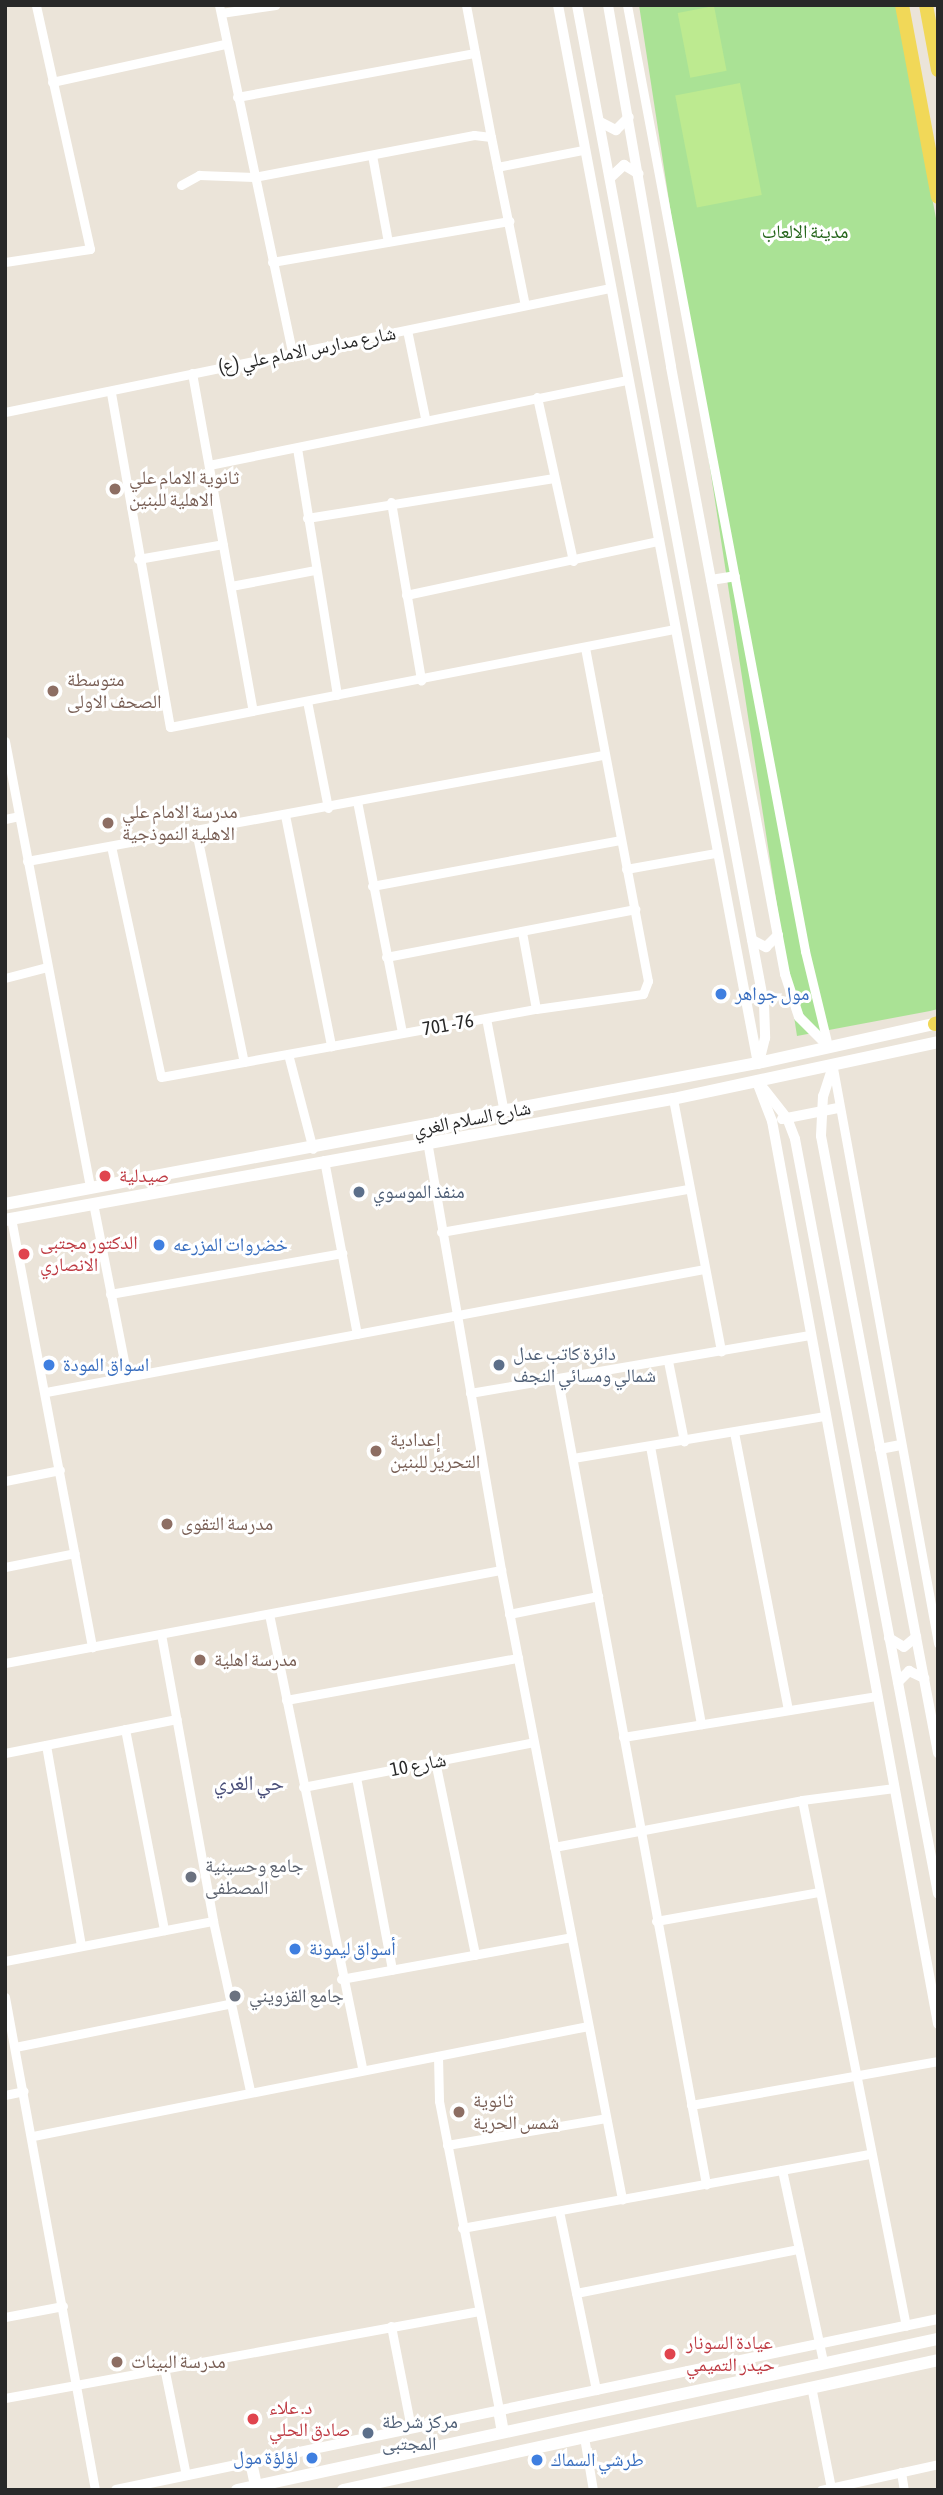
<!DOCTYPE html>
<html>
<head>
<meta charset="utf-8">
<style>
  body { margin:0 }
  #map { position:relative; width:943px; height:2495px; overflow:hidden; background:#ebe4d9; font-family:"Asap Condensed","Noto Naskh Arabic",sans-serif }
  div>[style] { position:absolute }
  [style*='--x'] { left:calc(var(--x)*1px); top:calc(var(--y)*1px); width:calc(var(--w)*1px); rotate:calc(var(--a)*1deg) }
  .green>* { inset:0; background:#aae295 }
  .pitch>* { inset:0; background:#bdea90; transform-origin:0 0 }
  .minor>* { height:9px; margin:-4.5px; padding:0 4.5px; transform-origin:4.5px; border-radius:4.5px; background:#fff }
  .tertiary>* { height:10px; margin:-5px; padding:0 5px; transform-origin:5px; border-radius:5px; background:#fff }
  .secondary>* { height:12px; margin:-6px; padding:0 6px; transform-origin:6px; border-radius:6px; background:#fff }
  .primary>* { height:14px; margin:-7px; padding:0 7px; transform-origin:7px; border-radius:7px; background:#f1d858 }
  .dots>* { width:19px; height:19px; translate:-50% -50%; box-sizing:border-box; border:4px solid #fff; border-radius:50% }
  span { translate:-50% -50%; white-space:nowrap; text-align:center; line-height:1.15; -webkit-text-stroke:6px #fff; paint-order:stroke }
  .park-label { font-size:19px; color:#236419 }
  .street-label { font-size:19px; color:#282828 }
  .education-label { font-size:19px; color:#785e54 }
  .left { translate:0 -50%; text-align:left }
  .shop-label { font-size:19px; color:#366cbe }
  .right { translate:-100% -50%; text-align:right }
  .health-label { font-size:19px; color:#be3a42 }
  .service-label { font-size:19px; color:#4e5e75 }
  .worship-label { font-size:19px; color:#5b616d }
  .neighbourhood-label { font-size:21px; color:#494e78 }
  .frame { position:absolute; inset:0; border:7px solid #282828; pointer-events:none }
</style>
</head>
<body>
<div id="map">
  <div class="green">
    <i style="clip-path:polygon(639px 5px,896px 5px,938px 229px,938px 1009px,930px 1011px,797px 1036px)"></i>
  </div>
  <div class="pitch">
    <i style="left:714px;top:6px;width:66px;height:37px;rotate:79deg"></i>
    <i style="left:740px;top:83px;width:114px;height:66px;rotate:79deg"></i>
  </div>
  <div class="minor">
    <i style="--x:219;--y:5;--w:354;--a:78.1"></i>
    <i style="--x:466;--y:5;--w:134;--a:79.3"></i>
    <i style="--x:627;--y:5;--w:963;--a:79.34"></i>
    <i style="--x:805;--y:951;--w:98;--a:76.4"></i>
    <i style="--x:221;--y:13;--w:55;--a:-8.4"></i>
    <i style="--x:52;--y:82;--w:177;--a:-12.4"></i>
    <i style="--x:237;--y:97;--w:242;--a:-10.5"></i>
    <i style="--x:372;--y:155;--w:88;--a:79.6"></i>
    <i style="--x:497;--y:167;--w:88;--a:-11.2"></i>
    <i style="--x:181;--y:185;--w:21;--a:-29"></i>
    <i style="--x:199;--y:175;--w:55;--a:2.1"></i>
    <i style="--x:254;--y:177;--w:224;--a:-10.8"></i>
    <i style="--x:474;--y:135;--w:17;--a:7"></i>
    <i style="--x:491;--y:137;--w:171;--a:78.6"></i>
    <i style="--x:5;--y:262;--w:86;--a:-8.7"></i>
    <i style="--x:90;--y:249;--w:250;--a:-102.5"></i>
    <i style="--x:272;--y:262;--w:241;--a:-9.8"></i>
    <i style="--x:407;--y:330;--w:90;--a:78.4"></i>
    <i style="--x:192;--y:373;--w:343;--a:79.8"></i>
    <i style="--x:111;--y:393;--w:339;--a:80"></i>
    <i style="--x:170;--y:727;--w:513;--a:-11"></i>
    <i style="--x:537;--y:397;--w:168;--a:77.6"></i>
    <i style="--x:5;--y:412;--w:618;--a:-11.58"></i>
    <i style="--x:297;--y:448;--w:250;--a:80.8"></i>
    <i style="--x:209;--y:465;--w:427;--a:-11.5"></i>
    <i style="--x:391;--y:502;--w:181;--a:80.4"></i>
    <i style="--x:307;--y:518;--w:250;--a:-9.2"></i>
    <i style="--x:138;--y:559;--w:86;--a:-10"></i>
    <i style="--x:231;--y:586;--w:86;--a:-10.8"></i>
    <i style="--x:406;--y:595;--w:258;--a:-12.1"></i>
    <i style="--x:307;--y:701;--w:109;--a:78.9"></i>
    <i style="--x:5;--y:741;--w:455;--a:79.2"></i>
    <i style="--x:357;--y:801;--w:236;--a:79"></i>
    <i style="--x:285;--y:815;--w:236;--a:78.7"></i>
    <i style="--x:5;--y:819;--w:14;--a:-12"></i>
    <i style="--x:196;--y:831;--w:236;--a:78.3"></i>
    <i style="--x:111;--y:846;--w:236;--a:77.8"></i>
    <i style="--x:161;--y:1077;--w:381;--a:-10.3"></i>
    <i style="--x:536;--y:1009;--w:108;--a:-8"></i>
    <i style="--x:643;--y:994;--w:14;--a:-69"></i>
    <i style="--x:648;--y:981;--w:338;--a:-100.7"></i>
    <i style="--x:27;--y:861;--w:586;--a:-10.43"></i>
    <i style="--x:626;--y:869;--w:90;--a:-10.2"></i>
    <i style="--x:372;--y:886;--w:252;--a:-10.5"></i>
    <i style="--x:522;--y:932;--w:78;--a:79.7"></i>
    <i style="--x:386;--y:957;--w:254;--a:-10.9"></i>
    <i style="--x:5;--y:978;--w:43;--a:-14.7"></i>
    <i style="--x:486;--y:1018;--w:96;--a:79.2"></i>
    <i style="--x:288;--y:1054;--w:98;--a:75.3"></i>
    <i style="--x:833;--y:1068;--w:585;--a:79.65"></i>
    <i style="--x:673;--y:1099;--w:257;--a:79.2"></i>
    <i style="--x:427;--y:1141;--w:435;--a:80.2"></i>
    <i style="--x:501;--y:1570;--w:641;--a:79.11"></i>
    <i style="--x:324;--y:1160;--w:177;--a:79.3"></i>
    <i style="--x:93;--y:1203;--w:177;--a:78.9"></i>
    <i style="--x:11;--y:1218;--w:437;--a:79.3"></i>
    <i style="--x:441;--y:1232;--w:251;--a:-9.9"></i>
    <i style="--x:110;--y:1294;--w:236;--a:-10"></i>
    <i style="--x:668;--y:1361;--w:82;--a:78.7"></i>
    <i style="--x:558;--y:1380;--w:818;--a:79.57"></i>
    <i style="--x:46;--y:1392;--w:669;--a:-10.59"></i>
    <i style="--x:470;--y:1393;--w:343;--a:-9.7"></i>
    <i style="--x:734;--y:1432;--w:282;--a:79"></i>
    <i style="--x:650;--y:1446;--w:283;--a:79.6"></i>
    <i style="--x:573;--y:1458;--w:254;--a:-9.5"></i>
    <i style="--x:5;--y:1481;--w:56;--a:-11.3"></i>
    <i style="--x:5;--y:1567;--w:71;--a:-11.3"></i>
    <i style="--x:269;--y:1614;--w:463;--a:78.4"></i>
    <i style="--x:509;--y:1614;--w:91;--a:-11.4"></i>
    <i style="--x:161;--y:1634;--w:292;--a:79.7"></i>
    <i style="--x:213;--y:1921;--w:174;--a:77.7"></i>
    <i style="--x:5;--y:1663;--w:505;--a:-10.62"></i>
    <i style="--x:286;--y:1700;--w:236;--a:-10.3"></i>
    <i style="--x:125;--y:1729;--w:205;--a:79"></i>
    <i style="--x:623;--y:1737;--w:256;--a:-9.2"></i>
    <i style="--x:46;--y:1745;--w:204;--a:80.1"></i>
    <i style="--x:5;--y:1753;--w:175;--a:-11.2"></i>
    <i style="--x:435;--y:1761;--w:198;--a:78.3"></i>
    <i style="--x:356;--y:1777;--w:196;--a:79.4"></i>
    <i style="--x:303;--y:1787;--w:235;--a:-11"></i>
    <i style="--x:802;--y:1800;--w:536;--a:78.82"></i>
    <i style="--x:554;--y:1847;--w:252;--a:-10.7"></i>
    <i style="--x:802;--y:1800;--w:93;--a:-7.4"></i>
    <i style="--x:656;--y:1921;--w:166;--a:-10.1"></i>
    <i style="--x:5;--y:1961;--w:212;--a:-10.9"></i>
    <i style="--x:341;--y:1979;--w:234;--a:-10.3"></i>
    <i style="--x:5;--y:1997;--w:501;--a:79.65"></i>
    <i style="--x:15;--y:2047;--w:218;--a:-11.4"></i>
    <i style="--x:438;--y:2056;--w:45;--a:88.7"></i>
    <i style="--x:439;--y:2101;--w:315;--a:79"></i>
    <i style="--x:5;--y:2095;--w:19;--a:-12"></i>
    <i style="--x:691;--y:2105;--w:251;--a:-10.1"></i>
    <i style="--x:33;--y:2136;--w:566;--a:-11.21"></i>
    <i style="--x:447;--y:2145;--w:161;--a:-9.6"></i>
    <i style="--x:782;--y:2170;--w:196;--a:77.9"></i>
    <i style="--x:559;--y:2211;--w:183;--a:78.3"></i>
    <i style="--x:462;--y:2228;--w:414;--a:-10.3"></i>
    <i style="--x:576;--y:2293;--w:227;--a:-11.2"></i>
    <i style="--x:5;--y:2317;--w:59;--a:-10.7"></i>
    <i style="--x:391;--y:2326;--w:104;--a:78.9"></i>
    <i style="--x:164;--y:2367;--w:110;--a:78.5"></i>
    <i style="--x:811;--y:2386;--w:104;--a:78.9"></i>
    <i style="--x:5;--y:2398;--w:482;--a:-10.4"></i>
    <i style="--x:584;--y:2437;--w:54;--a:80.4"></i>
    <i style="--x:901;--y:2472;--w:18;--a:81"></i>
    <i style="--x:821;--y:2490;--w:120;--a:-12.5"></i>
  </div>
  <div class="tertiary">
    <i style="--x:558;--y:5;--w:1077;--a:79.3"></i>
    <i style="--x:577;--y:5;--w:1016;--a:79.4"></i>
    <i style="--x:764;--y:1004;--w:34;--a:88"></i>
    <i style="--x:765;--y:1038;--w:25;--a:104"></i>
    <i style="--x:608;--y:5;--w:367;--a:80.1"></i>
    <i style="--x:671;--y:367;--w:618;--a:79.36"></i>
    <i style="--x:785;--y:974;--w:45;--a:72"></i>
    <i style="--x:799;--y:1017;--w:41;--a:45"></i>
    <i style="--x:600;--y:122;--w:18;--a:27"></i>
    <i style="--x:616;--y:130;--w:18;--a:-45"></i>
    <i style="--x:611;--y:177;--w:18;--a:-43"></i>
    <i style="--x:624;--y:165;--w:17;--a:31"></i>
    <i style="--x:711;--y:580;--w:24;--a:-9"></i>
    <i style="--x:752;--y:940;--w:16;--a:27"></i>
    <i style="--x:766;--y:947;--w:17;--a:-45"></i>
    <i style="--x:833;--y:1066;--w:32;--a:108"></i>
    <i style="--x:823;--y:1096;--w:40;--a:92.9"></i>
    <i style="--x:821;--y:1136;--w:628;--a:79.26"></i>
    <i style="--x:757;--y:1082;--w:42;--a:69"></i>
    <i style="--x:772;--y:1121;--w:918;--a:79.58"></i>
    <i style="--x:764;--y:1089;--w:37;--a:52"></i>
    <i style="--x:787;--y:1118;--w:22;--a:69"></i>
    <i style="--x:795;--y:1139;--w:768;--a:79.27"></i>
    <i style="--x:782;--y:1119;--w:57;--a:-11.1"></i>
    <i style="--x:880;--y:1449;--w:21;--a:-11"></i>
    <i style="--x:889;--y:1638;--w:17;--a:31"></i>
    <i style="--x:904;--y:1647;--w:16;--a:-40"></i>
    <i style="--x:898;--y:1682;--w:16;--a:-45"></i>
    <i style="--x:909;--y:1671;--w:17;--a:25"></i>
    <i style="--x:116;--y:2490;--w:840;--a:-11.75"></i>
  </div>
  <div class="secondary">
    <i style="--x:5;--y:1204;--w:766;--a:-10.61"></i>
    <i style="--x:758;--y:1063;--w:184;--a:-12.5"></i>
    <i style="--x:5;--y:1220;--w:679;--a:-10.27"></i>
    <i style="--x:673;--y:1099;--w:271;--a:-12.1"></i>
    <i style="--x:499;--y:2410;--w:22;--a:80"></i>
    <i style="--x:251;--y:2462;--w:25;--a:78"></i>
    <i style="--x:237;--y:2490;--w:717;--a:-12.16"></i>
    <i style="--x:343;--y:2490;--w:609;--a:-12.32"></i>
  </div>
  <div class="primary">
    <i style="--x:902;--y:5;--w:195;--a:79.4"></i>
    <i style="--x:926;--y:5;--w:66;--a:79.5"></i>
    <i style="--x:935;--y:1024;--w:3;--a:-18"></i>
  </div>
  <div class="dots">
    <i style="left:115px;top:489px;background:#8d6e63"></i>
    <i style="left:53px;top:691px;background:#8d6e63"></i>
    <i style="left:108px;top:823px;background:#8d6e63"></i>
    <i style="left:721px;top:994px;background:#3f7fe0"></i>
    <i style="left:105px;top:1176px;background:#e0444e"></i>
    <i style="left:359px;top:1192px;background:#5c6f8a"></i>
    <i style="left:159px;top:1245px;background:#3f7fe0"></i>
    <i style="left:24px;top:1254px;background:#e0444e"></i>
    <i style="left:49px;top:1365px;background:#3f7fe0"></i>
    <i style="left:499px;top:1365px;background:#5c6f8a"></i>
    <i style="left:376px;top:1451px;background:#8d6e63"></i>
    <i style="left:167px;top:1524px;background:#8d6e63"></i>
    <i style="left:200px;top:1660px;background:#8d6e63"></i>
    <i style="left:191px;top:1877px;background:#6b7280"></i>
    <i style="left:295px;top:1949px;background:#3f7fe0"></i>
    <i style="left:235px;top:1996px;background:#6b7280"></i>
    <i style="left:459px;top:2112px;background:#8d6e63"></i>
    <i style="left:670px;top:2354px;background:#e0444e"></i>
    <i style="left:117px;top:2362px;background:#8d6e63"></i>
    <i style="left:253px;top:2419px;background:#e0444e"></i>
    <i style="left:368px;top:2433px;background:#5c6f8a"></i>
    <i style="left:312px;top:2458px;background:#3f7fe0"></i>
    <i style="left:537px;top:2460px;background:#3f7fe0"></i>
  </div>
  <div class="park-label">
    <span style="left:805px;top:232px">مدينة الالعاب</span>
  </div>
  <div class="street-label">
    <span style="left:307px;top:350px;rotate:-11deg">شارع مدارس الامام علي (ع)</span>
    <span style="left:448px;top:1025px;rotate:-10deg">701 -76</span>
    <span style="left:472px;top:1119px;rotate:-11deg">شارع السلام الغري</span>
    <span style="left:418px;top:1765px;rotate:-11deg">شارع 10</span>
  </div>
  <div class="education-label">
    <span class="left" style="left:129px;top:489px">ثانوية الامام علي<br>الاهلية للبنين</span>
    <span class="left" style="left:67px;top:691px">متوسطة<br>الصحف الاولى</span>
    <span class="left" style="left:122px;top:823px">مدرسة الامام علي<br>الاهلية النموذجية</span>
    <span class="left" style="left:390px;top:1451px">إعدادية<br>التحرير للبنين</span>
    <span class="left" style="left:181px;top:1524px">مدرسة التقوى</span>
    <span class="left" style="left:214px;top:1660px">مدرسة اهلية</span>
    <span class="left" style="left:473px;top:2112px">ثانوية<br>شمس الحرية</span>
    <span class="left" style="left:131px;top:2362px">مدرسة البينات</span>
  </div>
  <div class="shop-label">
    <span class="left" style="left:735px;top:994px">مول جواهر</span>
    <span class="left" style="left:173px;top:1245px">خضروات المزرعه</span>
    <span class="left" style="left:63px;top:1365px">اسواق المودة</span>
    <span class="left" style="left:309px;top:1949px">أسواق ليمونة</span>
    <span class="right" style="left:298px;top:2458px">لؤلؤة مول</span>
    <span class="left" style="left:551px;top:2460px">طرشي السماك</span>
  </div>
  <div class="health-label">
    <span class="left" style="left:119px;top:1176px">صيدلية</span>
    <span class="left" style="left:40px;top:1254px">الدكتور مجتبى<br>الانصاري</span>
    <span class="left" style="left:686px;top:2354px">عيادة السونار<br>حيدر التميمي</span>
    <span class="left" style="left:269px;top:2419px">د. علاء<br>صادق الحلي</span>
  </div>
  <div class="service-label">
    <span class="left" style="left:373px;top:1192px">منفذ الموسوي</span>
    <span class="left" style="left:513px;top:1365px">دائرة كاتب عدل<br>شمالي ومسائي النجف</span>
    <span class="left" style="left:382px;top:2433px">مركز شرطة<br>المجتبى</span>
  </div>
  <div class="worship-label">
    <span class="left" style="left:205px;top:1877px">جامع وحسينية<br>المصطفى</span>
    <span class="left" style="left:249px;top:1996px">جامع القزويني</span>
  </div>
  <div class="neighbourhood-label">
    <span style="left:249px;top:1782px">حي الغري</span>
  </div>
  <div class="frame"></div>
</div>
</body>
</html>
